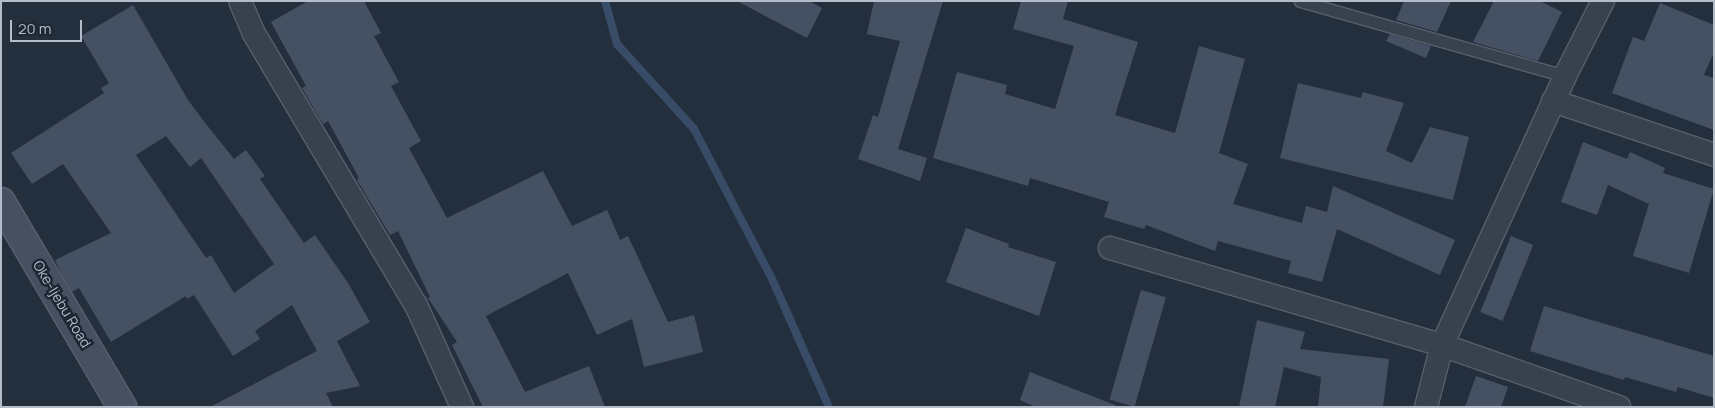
<!DOCTYPE html>
<html>
<head>
<meta charset="utf-8">
<style>
  body { margin:0 }
  #map { position:relative; width:1715px; height:408px; overflow:hidden; background:#242f3e; font-family:Manrope,sans-serif }
  div>[style] { position:absolute }
  [style*='--x'] { left:calc(var(--x)*1px); top:calc(var(--y)*1px); width:calc(var(--w)*1px); rotate:calc(var(--a)*1deg) }
  .stream>* { height:8px; margin:-4px; padding:0 4px; transform-origin:4px; border-radius:4px; background:#394c67 }
  .building>* { inset:0; background:#455162; transform-origin:0 0 }
  .roads { filter:drop-shadow(1px 0 #565f6c) drop-shadow(-1px 0 #565f6c) drop-shadow(0 1px #565f6c) drop-shadow(0 -1px #565f6c) }
  .lane>* { height:11px; margin:-5.5px; padding:0 5.5px; transform-origin:5.5px; border-radius:5.5px; background:#38414e }
  .street>* { height:22px; margin:-11px; padding:0 11px; transform-origin:11px; border-radius:11px; background:#38414e }
  .secondary>* { height:28px; margin:-14px; padding:0 14px; transform-origin:14px; border-radius:14px; background:#465061 }
  span { translate:-50% -50%; white-space:nowrap; text-align:center; line-height:1.15; -webkit-text-stroke:5px #1d2633; paint-order:stroke }
  .street-label { font-size:14px; color:#b4bcc9 }
  .frame { position:absolute; inset:0; border:2px solid #b4bcc9; pointer-events:none }
  .scale { position:absolute; left:10px; top:20px; width:72px; height:22px; box-sizing:border-box; border:2px solid #b4bcc9; border-top:0; padding-left:6px; font-size:15px; line-height:18px; white-space:nowrap; color:#b4bcc9; -webkit-text-stroke:4px #1d2633; paint-order:stroke }
</style>
</head>
<body>
<div id="map">
  <div class="stream">
    <i style="--x:605;--y:1;--w:45;--a:74.4"></i>
    <i style="--x:617;--y:44;--w:115;--a:47.8"></i>
    <i style="--x:694;--y:129;--w:169;--a:62.5"></i>
    <i style="--x:772;--y:279;--w:140;--a:66"></i>
  </div>
  <div class="building">
    <i style="clip-path:polygon(308px 1px,364px 1px,381px 33px,374px 36px,399px 82px,391px 86px,421px 141px,409px 148px,447px 218px,543px 171px,572px 226px,607px 210px,620px 240px,628px 236px,668px 322px,694px 315px,703px 352px,644px 367px,632px 319px,597px 335px,568px 273px,486px 316px,525px 392px,589px 366px,605px 407px,483px 407px,452px 345px,457px 342px,428px 298px,430px 297px,398px 231px,390px 235px,357px 180px,359px 178px,328px 121px,323px 124px,302px 88px,306px 86px,271px 22px)"></i>
    <i style="clip-path:polygon(737px 1px,809px 1px,822px 8px,807px 38px)"></i>
    <i style="clip-path:polygon(874px 1px,943px 1px,898px 149px,927px 158px,920px 181px,858px 159px,873px 115px,878px 117px,900px 41px,867px 34px)"></i>
    <i style="clip-path:polygon(1021px 1px,1068px 1px,1063px 19px,1138px 42px,1115px 115px,1175px 133px,1199px 46px,1245px 59px,1219px 153px,1248px 164px,1233px 204px,1302px 223px,1306px 206px,1327px 212px,1333px 186px,1455px 240px,1440px 275px,1337px 229px,1322px 282px,1288px 273px,1291px 261px,1218px 241px,1215px 251px,1146px 225px,1144px 229px,1104px 217px,1109px 202px,1030px 178px,1028px 186px,933px 158px,957px 72px,1007px 85px,1005px 94px,1055px 109px,1074px 46px,1013px 29px)"></i>
    <i style="clip-path:polygon(1404px 1px,1451px 1px,1437px 32px,1396px 20px)"></i>
    <i style="clip-path:polygon(1494px 1px,1540px 1px,1562px 12px,1538px 61px,1473px 42px)"></i>
    <i style="clip-path:polygon(1660px 3px,1714px 25px,1714px 52px,1704px 75px,1714px 78px,1714px 130px,1612px 93px,1633px 37px,1644px 41px)"></i>
    <i style="clip-path:polygon(evenodd,133px 5px,188px 100px,206px 124px,234px 159px,246px 150px,265px 176px,260px 179px,304px 243px,315px 235px,348px 283px,370px 322px,337px 341px,360px 386px,326px 393px,333px 407px,210px 407px,317px 351px,292px 305px,255px 331px,260px 339px,233px 356px,194px 295px,187px 299px,186px 296px,111px 342px,79px 288px,72px 292px,62px 275px,55px 260px,111px 233px,63px 164px,32px 184px,11px 153px,104px 93px,101px 88px,109px 83px,81px 36px,133px 5px,166px 136px,190px 167px,201px 158px,274px 264px,234px 293px,211px 255px,206px 258px,136px 155px,166px 136px)"></i>
    <i style="clip-path:polygon(1390px 34px,1431px 46px,1426px 58px,1386px 41px)"></i>
    <i style="clip-path:polygon(1298px 83px,1361px 98px,1363px 92px,1404px 103px,1386px 151px,1412px 163px,1430px 127px,1469px 137px,1453px 200px,1280px 158px)"></i>
    <i style="clip-path:polygon(1583px 142px,1627px 159px,1630px 152px,1665px 168px,1663px 173px,1714px 189px,1689px 273px,1633px 256px,1649px 204px,1608px 185px,1597px 215px,1561px 202px)"></i>
    <i style="clip-path:polygon(966px 228px,1009px 244px,1008px 247px,1056px 262px,1039px 316px,946px 282px)"></i>
    <i style="left:1511px;top:236px;width:24px;height:82px;rotate:22deg"></i>
    <i style="left:1141px;top:290px;width:26px;height:114px;rotate:16deg"></i>
    <i style="clip-path:polygon(1544px 306px,1714px 356px,1714px 398px,1678px 387px,1676px 392px,1625px 377px,1624px 380px,1530px 351px)"></i>
    <i style="clip-path:polygon(1257px 320px,1305px 332px,1300px 349px,1389px 359px,1383px 407px,1318px 407px,1321px 377px,1284px 367px,1275px 407px,1239px 407px)"></i>
    <i style="clip-path:polygon(1030px 372px,1115px 405px,1115px 407px,1036px 407px,1020px 400px)"></i>
    <i style="clip-path:polygon(1476px 376px,1508px 387px,1501px 407px,1465px 407px)"></i>
  </div>
  <div class="roads">
    <div class="lane">
      <i style="--x:1300;--y:1;--w:275;--a:15.8"></i>
    </div>
    <div class="street">
      <i style="--x:240;--y:1;--w:34;--a:67"></i>
      <i style="--x:253;--y:32;--w:318;--a:59.2"></i>
      <i style="--x:416;--y:305;--w:112;--a:65.7"></i>
      <i style="--x:1553;--y:101;--w:170;--a:18.5"></i>
      <i style="--x:1110;--y:248;--w:346;--a:16.3"></i>
      <i style="--x:1442;--y:345;--w:188;--a:19.3"></i>
      <i style="--x:1426;--y:407;--w:64;--a:-75.5"></i>
      <i style="--x:1442;--y:345;--w:296;--a:-65.4"></i>
      <i style="--x:1565;--y:76;--w:84;--a:-63.1"></i>
    </div>
    <div class="secondary">
      <i style="--x:1;--y:202;--w:238;--a:59.4"></i>
    </div>
  </div>
  <div class="street-label">
    <span style="left:62px;top:304px;rotate:59deg">Oke-Ijebu Road</span>
  </div>
  <div class="frame"></div>
  <div class="scale">20 m</div>
</div>
</body>
</html>
